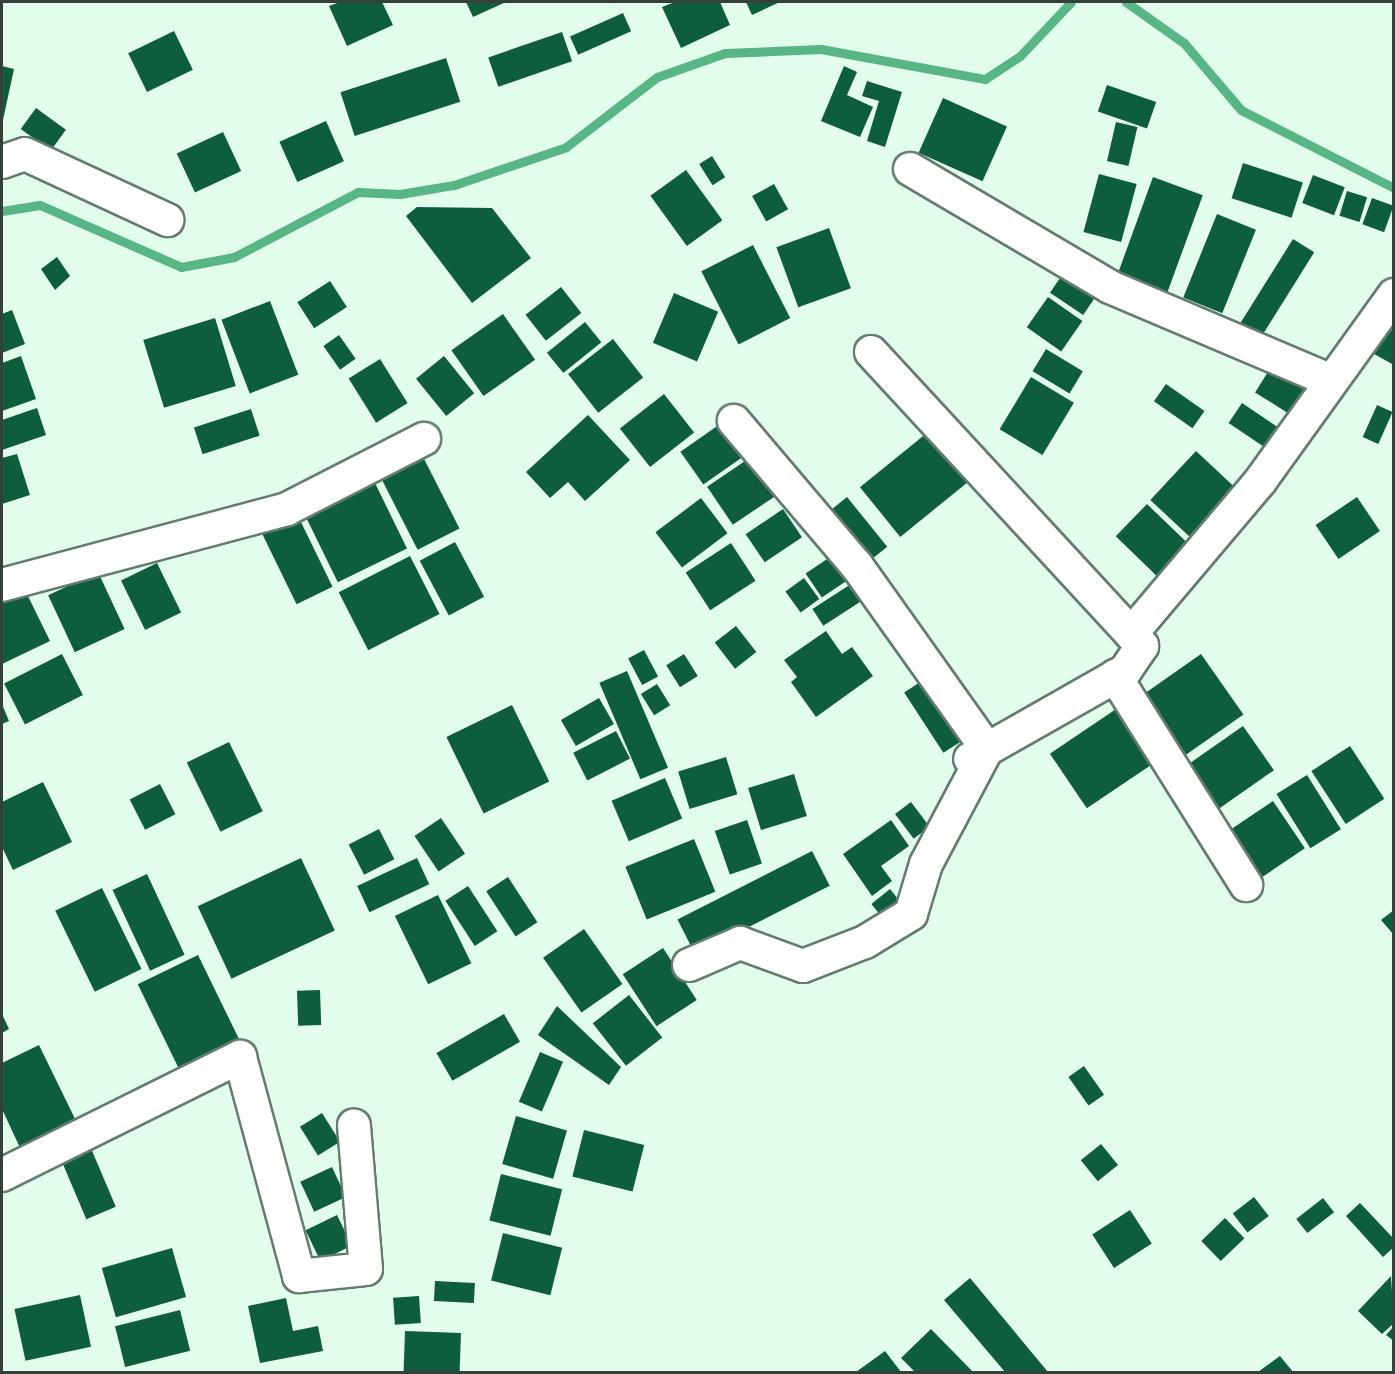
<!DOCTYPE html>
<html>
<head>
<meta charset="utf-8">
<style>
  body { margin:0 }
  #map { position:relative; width:1395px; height:1374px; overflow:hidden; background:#e3fded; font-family:Roboto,sans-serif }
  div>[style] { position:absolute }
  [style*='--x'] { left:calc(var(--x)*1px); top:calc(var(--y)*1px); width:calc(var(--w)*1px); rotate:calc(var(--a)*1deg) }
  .stream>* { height:9px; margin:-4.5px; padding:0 4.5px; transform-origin:4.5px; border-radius:4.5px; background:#58b586 }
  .building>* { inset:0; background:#0e5d3c; transform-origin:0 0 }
  .roads { filter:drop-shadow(2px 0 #647c6e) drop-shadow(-2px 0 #647c6e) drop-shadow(0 2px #647c6e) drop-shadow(0 -2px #647c6e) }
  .minor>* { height:32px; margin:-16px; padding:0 16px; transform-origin:16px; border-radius:16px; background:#fff }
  span { translate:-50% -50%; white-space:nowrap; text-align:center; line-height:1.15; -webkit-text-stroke:6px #e3fded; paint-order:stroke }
  .frame { position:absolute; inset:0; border:3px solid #35403a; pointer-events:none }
</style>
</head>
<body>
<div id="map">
  <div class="stream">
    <i style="--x:1126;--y:2;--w:71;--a:35.3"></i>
    <i style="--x:1184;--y:43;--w:88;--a:49.6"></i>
    <i style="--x:1241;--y:110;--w:172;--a:27"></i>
    <i style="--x:2;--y:211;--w:38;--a:-9"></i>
    <i style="--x:40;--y:205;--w:154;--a:23.7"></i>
    <i style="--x:181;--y:267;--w:54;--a:-10.7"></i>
    <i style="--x:234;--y:257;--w:140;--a:-27.7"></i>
    <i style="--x:358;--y:192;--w:42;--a:2.7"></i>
    <i style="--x:400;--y:194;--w:55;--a:-9.5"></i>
    <i style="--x:454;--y:185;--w:118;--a:-18.7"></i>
    <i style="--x:566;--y:147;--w:115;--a:-37.6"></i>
    <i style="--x:657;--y:77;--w:72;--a:-19.4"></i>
    <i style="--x:725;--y:53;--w:96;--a:-2.4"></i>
    <i style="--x:821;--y:49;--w:167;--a:10.4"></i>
    <i style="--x:985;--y:79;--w:42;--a:-33.3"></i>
    <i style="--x:1020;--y:56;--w:74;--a:-46.6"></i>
  </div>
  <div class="building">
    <i style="clip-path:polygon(340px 2px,382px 2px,393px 25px,347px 46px,329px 6px)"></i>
    <i style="clip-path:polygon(466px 2px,506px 2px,473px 17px)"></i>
    <i style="clip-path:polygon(675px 2px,720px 2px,730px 25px,681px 48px,662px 7px)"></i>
    <i style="clip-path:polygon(746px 2px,780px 2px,752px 15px)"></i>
    <i style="left:623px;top:13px;width:20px;height:58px;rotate:66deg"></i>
    <i style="left:174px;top:31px;width:43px;height:51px;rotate:64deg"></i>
    <i style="left:562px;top:32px;width:31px;height:78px;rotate:71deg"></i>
    <i style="left:446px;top:58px;width:46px;height:111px;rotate:72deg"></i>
    <i style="clip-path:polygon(2px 66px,14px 69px,3px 120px,2px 119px)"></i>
    <i style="clip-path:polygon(844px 66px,857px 72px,847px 95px,873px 107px,860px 137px,821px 121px)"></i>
    <i style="clip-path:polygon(867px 81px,902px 92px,885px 147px,867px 141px,879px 101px,862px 96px)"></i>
    <i style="left:1107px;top:85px;width:52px;height:28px;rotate:19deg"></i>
    <i style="left:943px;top:98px;width:70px;height:60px;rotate:24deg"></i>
    <i style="left:36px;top:108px;width:37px;height:26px;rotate:36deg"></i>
    <i style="left:326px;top:121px;width:44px;height:51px;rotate:66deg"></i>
    <i style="left:1116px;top:122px;width:22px;height:40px;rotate:13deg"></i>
    <i style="left:223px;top:132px;width:43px;height:51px;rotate:65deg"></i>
    <i style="left:712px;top:156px;width:25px;height:15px;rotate:58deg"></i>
    <i style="left:1243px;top:163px;width:63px;height:37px;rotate:18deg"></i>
    <i style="left:686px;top:170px;width:62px;height:44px;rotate:54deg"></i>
    <i style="left:1099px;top:174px;width:39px;height:60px;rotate:15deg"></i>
    <i style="left:1313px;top:175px;width:34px;height:30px;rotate:21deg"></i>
    <i style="left:1153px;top:177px;width:53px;height:105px;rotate:20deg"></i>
    <i style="left:774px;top:184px;width:29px;height:25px;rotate:61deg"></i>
    <i style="left:1347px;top:191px;width:21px;height:26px;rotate:17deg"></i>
    <i style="left:1372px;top:198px;width:23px;height:28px;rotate:20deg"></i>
    <i style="clip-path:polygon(417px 207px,492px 208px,531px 258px,472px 303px,406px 216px)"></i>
    <i style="left:1217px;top:214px;width:42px;height:90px;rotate:22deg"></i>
    <i style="left:829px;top:228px;width:64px;height:56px;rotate:70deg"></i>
    <i style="left:1293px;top:239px;width:25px;height:103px;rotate:32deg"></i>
    <i style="left:753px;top:245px;width:82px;height:58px;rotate:63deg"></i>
    <i style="clip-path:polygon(57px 257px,70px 276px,55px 290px,41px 269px)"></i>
    <i style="left:1064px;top:272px;width:40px;height:25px;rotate:34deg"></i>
    <i style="left:330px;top:281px;width:31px;height:39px;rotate:57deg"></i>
    <i style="left:561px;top:287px;width:33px;height:45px;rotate:52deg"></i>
    <i style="left:674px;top:293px;width:48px;height:54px;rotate:23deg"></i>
    <i style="left:1048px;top:297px;width:42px;height:37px;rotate:35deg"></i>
    <i style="left:270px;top:301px;width:79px;height:52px;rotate:69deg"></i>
    <i style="clip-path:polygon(12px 310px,25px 344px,2px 353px,2px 314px)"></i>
    <i style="left:503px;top:314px;width:56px;height:63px;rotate:55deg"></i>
    <i style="left:215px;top:318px;width:71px;height:75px;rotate:73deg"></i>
    <i style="left:585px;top:322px;width:26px;height:49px;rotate:51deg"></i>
    <i style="clip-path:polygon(1379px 324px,1394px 332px,1394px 365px,1365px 349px)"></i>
    <i style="left:339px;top:335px;width:29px;height:19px;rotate:55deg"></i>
    <i style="left:613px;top:339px;width:49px;height:57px;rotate:52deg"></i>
    <i style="left:1046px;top:349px;width:43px;height:26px;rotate:31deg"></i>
    <i style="clip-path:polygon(21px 356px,36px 399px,2px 411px,2px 363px)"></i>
    <i style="left:444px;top:356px;width:48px;height:36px;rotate:51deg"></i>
    <i style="left:380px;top:359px;width:52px;height:37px;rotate:58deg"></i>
    <i style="left:1271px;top:367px;width:40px;height:30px;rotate:32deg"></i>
    <i style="left:1031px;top:377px;width:50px;height:61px;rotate:31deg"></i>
    <i style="left:1166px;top:384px;width:47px;height:21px;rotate:35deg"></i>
    <i style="left:664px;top:394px;width:49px;height:56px;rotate:52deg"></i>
    <i style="left:1242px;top:403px;width:43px;height:24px;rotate:34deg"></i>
    <i style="left:1377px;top:405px;width:17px;height:35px;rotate:24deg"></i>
    <i style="clip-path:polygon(37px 408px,46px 435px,2px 450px,2px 420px)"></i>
    <i style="left:251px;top:409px;width:28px;height:60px;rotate:72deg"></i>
    <i style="clip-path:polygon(588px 415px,630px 460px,585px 501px,568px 482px,550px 498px,526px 472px)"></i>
    <i style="left:723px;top:422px;width:40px;height:52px;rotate:55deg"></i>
    <i style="left:933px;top:428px;width:64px;height:94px;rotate:51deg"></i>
    <i style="left:420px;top:451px;width:87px;height:47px;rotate:63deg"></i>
    <i style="left:1196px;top:451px;width:53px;height:67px;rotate:43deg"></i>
    <i style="clip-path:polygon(17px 454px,30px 495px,2px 504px,2px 458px)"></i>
    <i style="left:751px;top:457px;width:46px;height:53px;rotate:56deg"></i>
    <i style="left:375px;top:483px;width:73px;height:77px;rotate:64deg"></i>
    <i style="left:847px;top:497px;width:64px;height:24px;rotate:51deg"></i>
    <i style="left:1357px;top:497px;width:41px;height:50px;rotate:56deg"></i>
    <i style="left:701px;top:498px;width:44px;height:57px;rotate:53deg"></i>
    <i style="left:1147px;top:504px;width:61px;height:45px;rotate:44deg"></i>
    <i style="left:783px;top:509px;width:34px;height:45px;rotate:56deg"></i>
    <i style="left:297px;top:514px;width:81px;height:40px;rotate:64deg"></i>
    <i style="left:455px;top:542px;width:62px;height:40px;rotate:62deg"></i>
    <i style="left:731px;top:543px;width:45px;height:54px;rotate:57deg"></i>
    <i style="left:833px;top:555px;width:29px;height:33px;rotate:56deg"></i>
    <i style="left:410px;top:556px;width:65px;height:80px;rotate:63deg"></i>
    <i style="left:157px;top:563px;width:55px;height:40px;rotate:64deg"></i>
    <i style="left:98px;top:572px;width:63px;height:55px;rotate:65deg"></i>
    <i style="left:804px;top:578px;width:26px;height:23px;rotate:54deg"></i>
    <i style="clip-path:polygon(21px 582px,50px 641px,2px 664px,2px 591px)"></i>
    <i style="left:851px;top:584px;width:20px;height:46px;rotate:57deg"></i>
    <i style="left:736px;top:626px;width:33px;height:27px;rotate:52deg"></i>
    <i style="clip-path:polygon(826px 631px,842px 654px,852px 647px,873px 676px,816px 717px,791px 682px,797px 677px,784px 660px)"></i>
    <i style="left:644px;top:650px;width:30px;height:18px;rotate:62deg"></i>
    <i style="left:62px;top:654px;width:46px;height:65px;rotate:63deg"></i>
    <i style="left:684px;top:654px;width:26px;height:21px;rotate:58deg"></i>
    <i style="left:1201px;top:654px;width:74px;height:71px;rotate:55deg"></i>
    <i style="left:627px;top:671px;width:105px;height:30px;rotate:67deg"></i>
    <i style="left:931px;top:675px;width:72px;height:32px;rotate:57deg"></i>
    <i style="left:657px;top:684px;width:25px;height:19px;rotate:58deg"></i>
    <i style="left:599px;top:698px;width:30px;height:44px;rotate:60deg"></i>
    <i style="clip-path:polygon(2px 704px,9px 721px,2px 724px)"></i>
    <i style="left:512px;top:705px;width:85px;height:73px;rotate:64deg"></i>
    <i style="left:1122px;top:705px;width:66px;height:87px;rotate:56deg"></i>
    <i style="left:1243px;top:726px;width:54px;height:73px;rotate:55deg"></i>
    <i style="left:616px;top:731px;width:31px;height:48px;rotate:63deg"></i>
    <i style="left:229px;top:742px;width:77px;height:47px;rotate:64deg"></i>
    <i style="left:1350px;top:746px;width:63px;height:46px;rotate:57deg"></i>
    <i style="left:726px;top:757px;width:39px;height:50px;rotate:73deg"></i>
    <i style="left:794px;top:774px;width:44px;height:48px;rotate:73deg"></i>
    <i style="left:1307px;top:775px;width:64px;height:36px;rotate:58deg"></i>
    <i style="left:665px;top:778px;width:44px;height:58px;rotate:67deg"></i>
    <i style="clip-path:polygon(43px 782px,72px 842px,13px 870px,2px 847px,2px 802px)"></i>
    <i style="left:160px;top:784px;width:34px;height:34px;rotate:63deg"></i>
    <i style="left:1273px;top:801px;width:57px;height:65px;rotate:56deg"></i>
    <i style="left:911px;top:802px;width:31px;height:20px;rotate:53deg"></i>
    <i style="left:441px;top:818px;width:43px;height:32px;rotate:56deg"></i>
    <i style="left:747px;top:820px;width:46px;height:34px;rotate:71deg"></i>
    <i style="clip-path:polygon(891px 820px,909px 846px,881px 866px,892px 881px,872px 896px,843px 854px)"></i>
    <i style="left:379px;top:829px;width:34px;height:34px;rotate:63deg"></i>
    <i style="left:694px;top:839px;width:57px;height:74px;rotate:68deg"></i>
    <i style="left:812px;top:851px;width:39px;height:151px;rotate:63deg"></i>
    <i style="left:301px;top:858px;width:80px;height:114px;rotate:65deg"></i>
    <i style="left:417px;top:858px;width:29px;height:66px;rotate:65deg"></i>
    <i style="left:147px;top:874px;width:89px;height:38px;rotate:65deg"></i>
    <i style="left:508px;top:877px;width:54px;height:26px;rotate:57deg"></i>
    <i style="left:468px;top:886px;width:54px;height:27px;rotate:57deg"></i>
    <i style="left:102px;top:888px;width:90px;height:52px;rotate:64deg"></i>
    <i style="left:890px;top:889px;width:22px;height:24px;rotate:51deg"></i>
    <i style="left:438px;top:895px;width:76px;height:48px;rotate:64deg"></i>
    <i style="clip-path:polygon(1394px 910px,1394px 935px,1381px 920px)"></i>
    <i style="left:584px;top:929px;width:67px;height:50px;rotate:55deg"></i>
    <i style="left:663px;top:948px;width:62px;height:48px;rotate:57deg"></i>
    <i style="left:198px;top:955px;width:98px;height:67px;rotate:64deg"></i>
    <i style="left:320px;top:990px;width:35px;height:23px;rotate:88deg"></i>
    <i style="left:629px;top:995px;width:54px;height:46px;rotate:52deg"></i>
    <i style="clip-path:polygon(557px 1006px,621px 1067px,609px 1085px,538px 1035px)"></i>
    <i style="clip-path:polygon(2px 1014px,9px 1029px,2px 1033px)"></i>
    <i style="left:504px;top:1014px;width:32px;height:78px;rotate:60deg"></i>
    <i style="clip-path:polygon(39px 1045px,78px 1125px,22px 1152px,2px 1109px,2px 1063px)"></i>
    <i style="left:540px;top:1052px;width:25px;height:54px;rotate:23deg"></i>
    <i style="left:1084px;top:1066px;width:35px;height:19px;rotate:55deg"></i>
    <i style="left:322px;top:1113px;width:34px;height:26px;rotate:58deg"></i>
    <i style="left:516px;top:1116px;width:53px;height:50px;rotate:16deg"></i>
    <i style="left:584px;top:1130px;width:62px;height:48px;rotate:14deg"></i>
    <i style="left:1101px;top:1144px;width:27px;height:26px;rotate:51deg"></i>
    <i style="left:90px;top:1146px;width:66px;height:32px;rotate:67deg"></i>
    <i style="left:332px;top:1167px;width:33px;height:35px;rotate:65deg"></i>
    <i style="left:501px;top:1174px;width:63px;height:48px;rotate:14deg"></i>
    <i style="left:1254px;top:1197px;width:24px;height:27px;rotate:52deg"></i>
    <i style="left:1323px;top:1198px;width:18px;height:34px;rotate:52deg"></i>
    <i style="clip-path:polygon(1360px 1203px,1394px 1239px,1394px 1247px,1383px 1257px,1346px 1216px)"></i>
    <i style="left:1130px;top:1210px;width:40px;height:45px;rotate:57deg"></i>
    <i style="left:337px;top:1215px;width:34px;height:35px;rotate:64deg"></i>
    <i style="left:1225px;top:1218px;width:28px;height:33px;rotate:46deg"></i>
    <i style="left:503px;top:1233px;width:61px;height:49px;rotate:14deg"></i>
    <i style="left:172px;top:1248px;width:51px;height:73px;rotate:74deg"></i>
    <i style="clip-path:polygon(1391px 1276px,1394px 1323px,1382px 1334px,1358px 1311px)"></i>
    <i style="clip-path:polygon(970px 1278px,1048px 1372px,1005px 1372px,944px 1300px)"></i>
    <i style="left:435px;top:1281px;width:40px;height:20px;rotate:3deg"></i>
    <i style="left:80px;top:1295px;width:53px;height:67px;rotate:78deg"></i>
    <i style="left:419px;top:1296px;width:27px;height:26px;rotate:86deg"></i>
    <i style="clip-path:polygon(286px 1298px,293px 1331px,318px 1326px,323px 1351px,260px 1363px,248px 1306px)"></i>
    <i style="left:180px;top:1310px;width:42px;height:67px;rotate:76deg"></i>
    <i style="clip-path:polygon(1394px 1326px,1394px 1341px,1386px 1335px)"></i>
    <i style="clip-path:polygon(931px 1329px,973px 1372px,915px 1372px,901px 1358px)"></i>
    <i style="left:405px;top:1331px;width:56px;height:41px;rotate:2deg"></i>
    <i style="clip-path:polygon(885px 1351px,901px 1372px,856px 1372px)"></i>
    <i style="clip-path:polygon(1280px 1356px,1293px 1372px,1258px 1372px)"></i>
  </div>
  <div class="roads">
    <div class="minor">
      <i style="--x:2;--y:162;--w:24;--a:-19"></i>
      <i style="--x:25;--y:154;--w:157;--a:24.9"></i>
      <i style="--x:910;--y:169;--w:232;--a:30.5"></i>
      <i style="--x:1110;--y:287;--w:240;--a:23"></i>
      <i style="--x:871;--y:352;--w:400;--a:47.3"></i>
      <i style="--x:1142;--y:646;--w:30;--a:124"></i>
      <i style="--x:1125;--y:671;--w:178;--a:150.4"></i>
      <i style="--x:2;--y:585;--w:295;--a:-14.9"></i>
      <i style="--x:287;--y:509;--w:154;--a:-27.1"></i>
      <i style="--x:1131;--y:634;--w:202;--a:-49.8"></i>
      <i style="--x:1261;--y:480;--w:228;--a:-54.3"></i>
      <i style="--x:1115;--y:676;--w:247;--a:57.9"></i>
      <i style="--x:689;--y:965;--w:56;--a:-23.3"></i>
      <i style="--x:740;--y:943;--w:67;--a:20.1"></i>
      <i style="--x:803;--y:966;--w:66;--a:-21.2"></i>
      <i style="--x:865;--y:942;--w:54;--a:-31.3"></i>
      <i style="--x:911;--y:914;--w:52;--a:-73.3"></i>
      <i style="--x:926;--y:864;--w:130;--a:-62.1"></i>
      <i style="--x:987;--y:749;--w:226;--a:-125.4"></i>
      <i style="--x:856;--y:565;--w:189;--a:-130.3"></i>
      <i style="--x:2;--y:1175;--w:266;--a:-26.4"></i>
      <i style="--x:240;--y:1057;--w:227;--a:74.9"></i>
      <i style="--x:299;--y:1276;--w:67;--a:-6"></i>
      <i style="--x:366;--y:1269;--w:144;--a:-94.8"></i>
    </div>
  </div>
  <div class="frame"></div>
</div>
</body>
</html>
